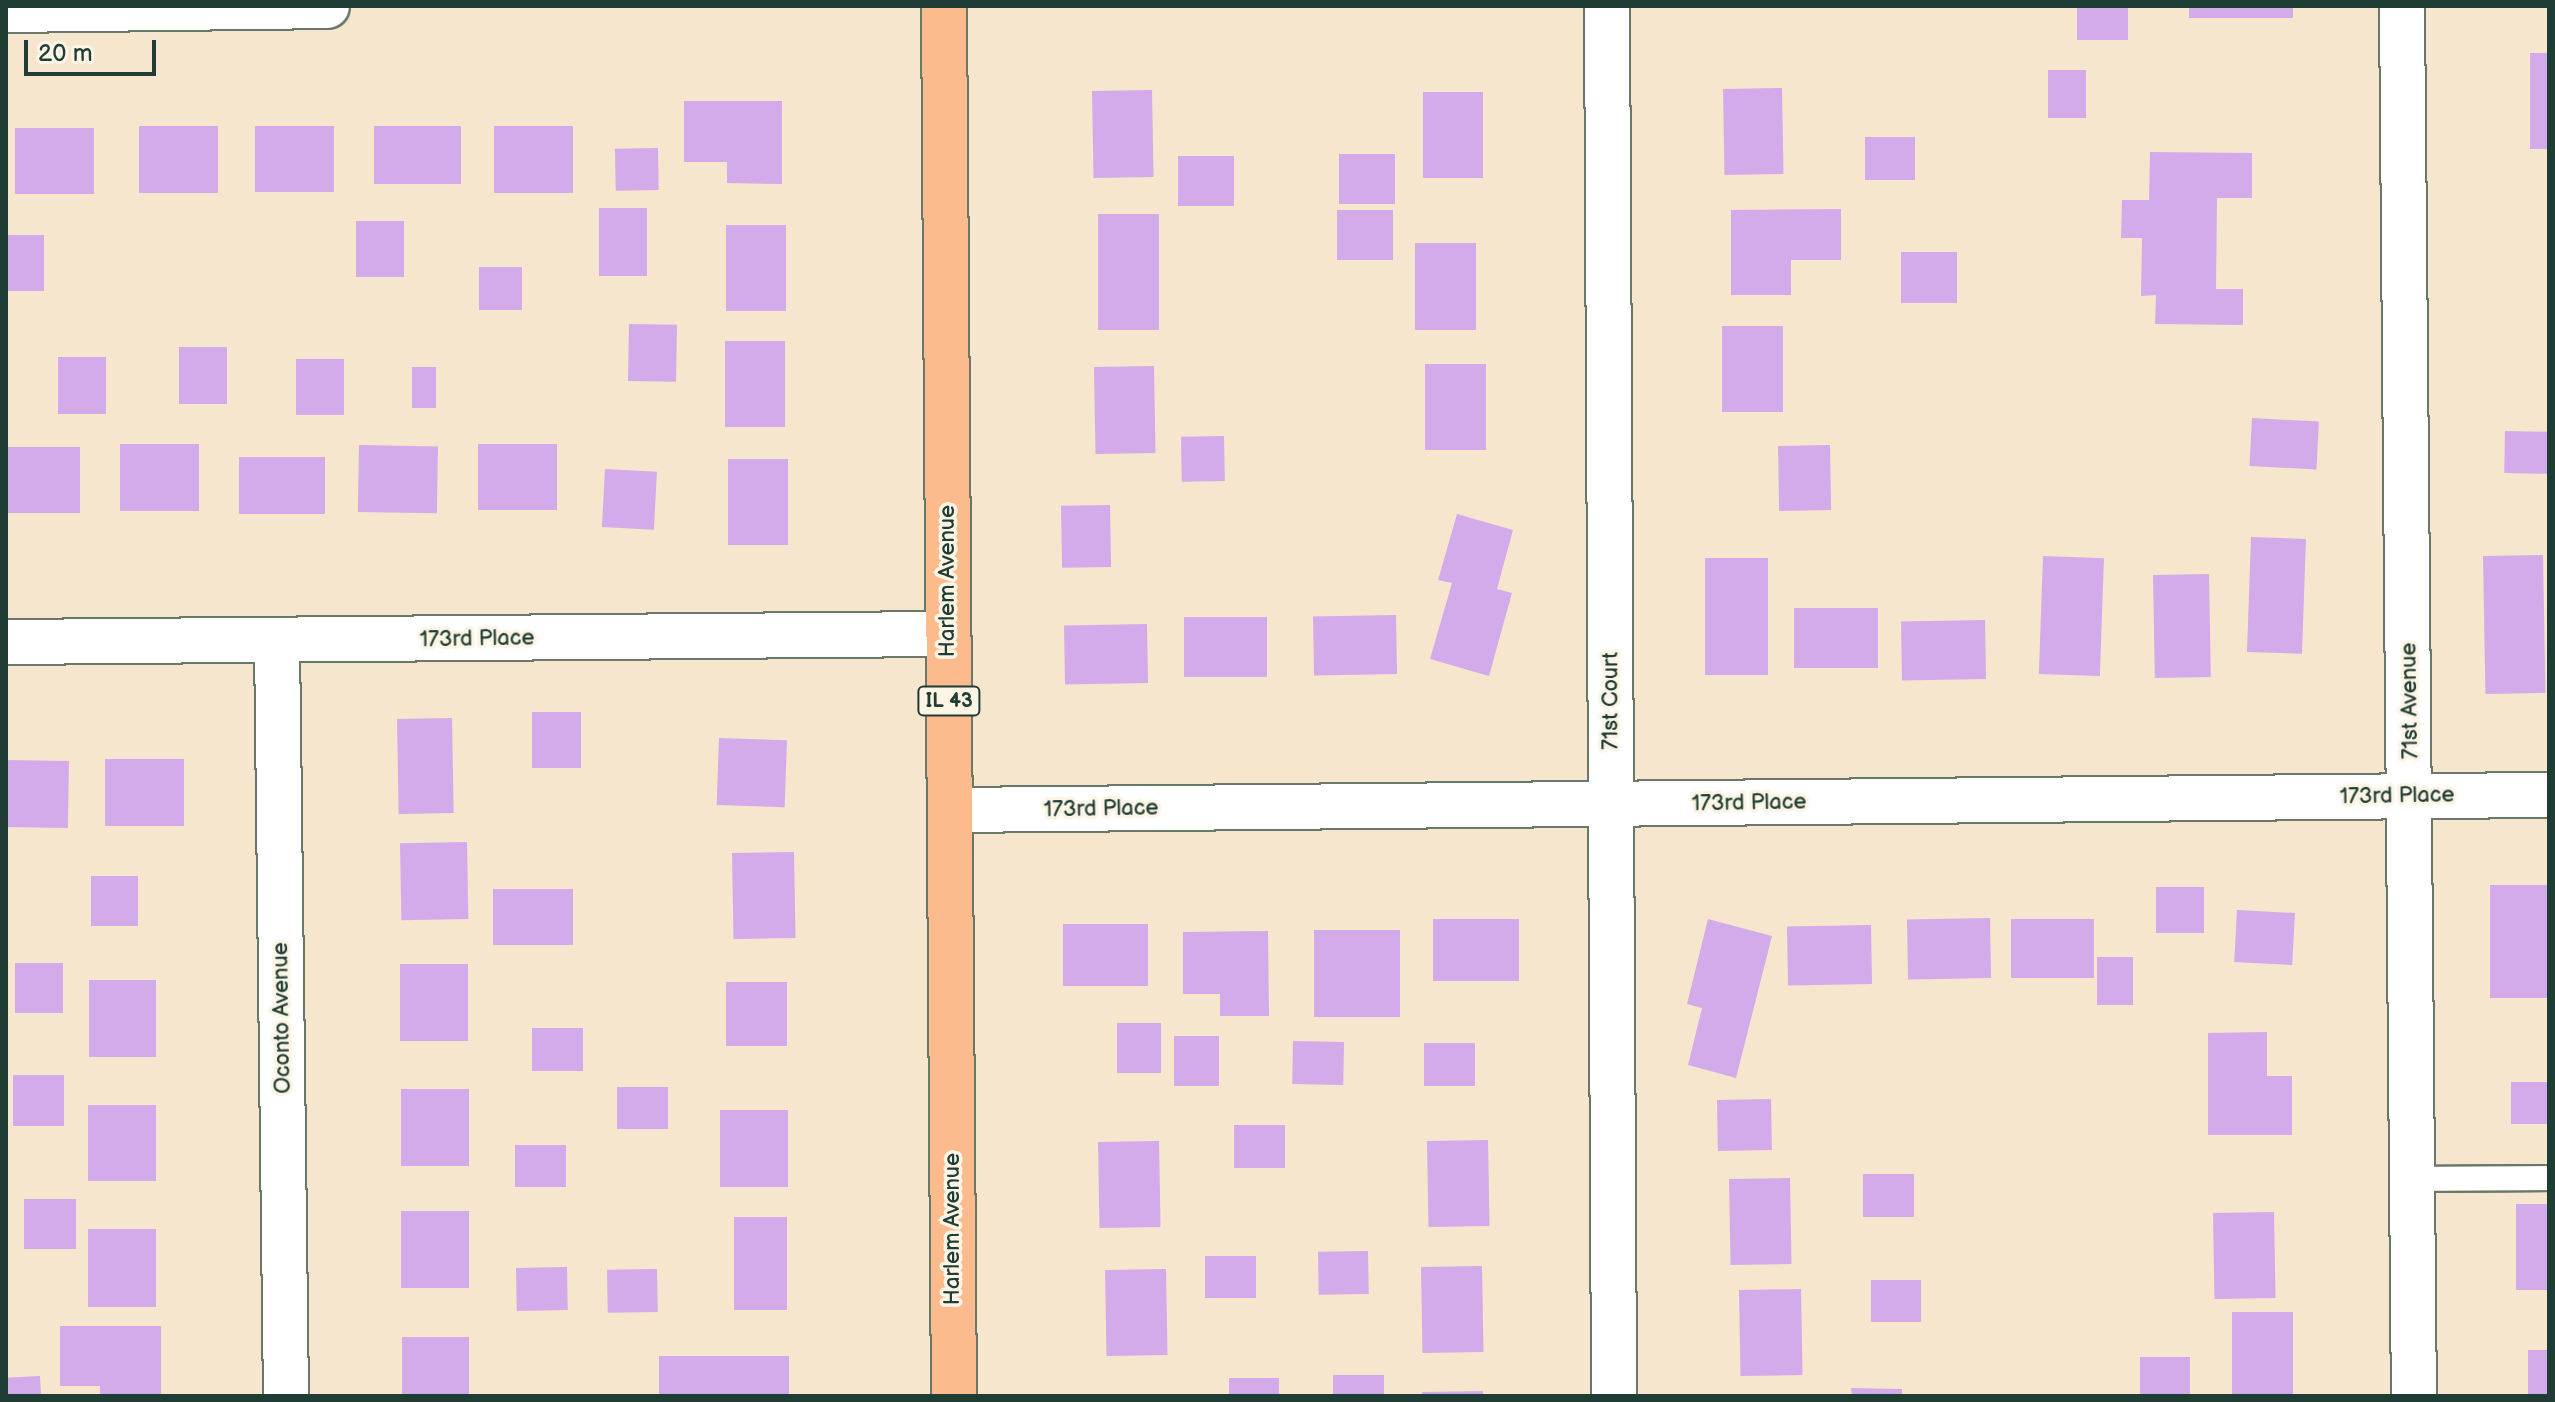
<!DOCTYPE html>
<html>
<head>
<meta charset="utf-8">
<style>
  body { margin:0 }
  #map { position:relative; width:2555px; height:1402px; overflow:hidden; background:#f6e6cd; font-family:"Balsamiq Sans",sans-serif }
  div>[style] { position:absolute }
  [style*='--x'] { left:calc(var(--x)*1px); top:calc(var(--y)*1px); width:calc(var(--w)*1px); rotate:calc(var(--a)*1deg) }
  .building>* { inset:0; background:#d3aaea; transform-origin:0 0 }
  .roads { filter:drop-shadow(2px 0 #6a786a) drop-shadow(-2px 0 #6a786a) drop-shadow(0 2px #6a786a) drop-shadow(0 -2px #6a786a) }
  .service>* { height:24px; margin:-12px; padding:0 12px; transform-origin:12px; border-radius:12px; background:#fff }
  .minor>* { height:44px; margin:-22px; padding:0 22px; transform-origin:22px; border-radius:22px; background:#fff }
  .primary>* { height:44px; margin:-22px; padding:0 22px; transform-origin:22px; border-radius:22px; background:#fbbb8d }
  span { translate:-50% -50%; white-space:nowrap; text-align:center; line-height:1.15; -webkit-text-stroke:7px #fcf5e5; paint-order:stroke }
  .shield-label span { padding:2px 6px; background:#fcf5e5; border:2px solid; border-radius:6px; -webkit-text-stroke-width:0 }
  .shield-label { font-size:20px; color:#1f3d34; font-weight:700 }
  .street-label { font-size:22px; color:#1f3d34 }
  .frame { position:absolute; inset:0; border:8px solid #1f3d34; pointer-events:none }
  .scale { position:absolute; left:24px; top:40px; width:132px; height:36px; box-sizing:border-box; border:4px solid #1f3d34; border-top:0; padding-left:10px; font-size:24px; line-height:28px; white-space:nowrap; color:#1f3d34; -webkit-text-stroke:6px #fcf5e5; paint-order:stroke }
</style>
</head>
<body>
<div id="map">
  <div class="building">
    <i style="left:2077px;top:6px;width:51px;height:34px"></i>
    <i style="left:2189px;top:6px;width:104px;height:12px"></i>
    <i style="left:2530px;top:53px;width:19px;height:96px"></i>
    <i style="left:2048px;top:70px;width:38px;height:48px"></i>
    <i style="left:1782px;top:88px;width:86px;height:59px;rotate:89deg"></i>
    <i style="left:1152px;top:90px;width:87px;height:60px;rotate:89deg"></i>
    <i style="left:1423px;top:92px;width:60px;height:86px"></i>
    <i style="clip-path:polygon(684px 101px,782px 101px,782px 184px,727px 183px,727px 162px,684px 162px)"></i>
    <i style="left:139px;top:126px;width:79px;height:67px"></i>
    <i style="left:255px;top:126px;width:79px;height:66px"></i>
    <i style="left:374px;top:126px;width:87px;height:58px"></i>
    <i style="left:494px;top:126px;width:79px;height:67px"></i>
    <i style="left:15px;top:128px;width:79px;height:66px"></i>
    <i style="left:1915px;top:137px;width:43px;height:50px;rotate:90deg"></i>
    <i style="left:658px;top:148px;width:42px;height:43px;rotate:89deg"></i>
    <i style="clip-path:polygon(2150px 152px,2252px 153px,2252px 198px,2217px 198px,2216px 289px,2243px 289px,2243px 325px,2155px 324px,2156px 295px,2141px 296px,2142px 238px,2121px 238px,2122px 200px,2149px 200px)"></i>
    <i style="left:1339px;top:154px;width:56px;height:50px"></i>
    <i style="left:1178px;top:156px;width:56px;height:50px"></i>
    <i style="left:599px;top:208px;width:48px;height:68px"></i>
    <i style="clip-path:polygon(1841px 209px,1841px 260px,1791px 260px,1791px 295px,1731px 295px,1731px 210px)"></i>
    <i style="left:1337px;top:210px;width:56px;height:50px"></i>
    <i style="left:1159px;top:214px;width:116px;height:61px;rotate:90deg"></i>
    <i style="left:356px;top:221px;width:48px;height:56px"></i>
    <i style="left:726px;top:225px;width:60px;height:86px"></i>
    <i style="left:6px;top:235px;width:38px;height:56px"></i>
    <i style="left:1476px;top:243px;width:87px;height:61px;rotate:90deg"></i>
    <i style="left:1957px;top:252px;width:51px;height:56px;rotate:90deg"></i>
    <i style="left:479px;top:267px;width:43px;height:43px"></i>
    <i style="left:629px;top:324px;width:48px;height:57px;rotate:1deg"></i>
    <i style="left:1783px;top:326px;width:86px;height:61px;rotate:90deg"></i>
    <i style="left:725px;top:341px;width:60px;height:86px"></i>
    <i style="left:179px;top:347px;width:48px;height:57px"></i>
    <i style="left:58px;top:357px;width:48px;height:57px"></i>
    <i style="left:296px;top:359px;width:48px;height:56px"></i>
    <i style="left:1486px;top:364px;width:86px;height:61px;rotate:90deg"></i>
    <i style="left:1154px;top:366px;width:87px;height:60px;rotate:89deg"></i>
    <i style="left:412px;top:367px;width:24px;height:41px"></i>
    <i style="left:2252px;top:418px;width:67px;height:48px;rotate:3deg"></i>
    <i style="left:2505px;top:431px;width:44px;height:42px;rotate:1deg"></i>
    <i style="left:1224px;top:436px;width:45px;height:43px;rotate:89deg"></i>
    <i style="left:120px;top:444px;width:79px;height:67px"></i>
    <i style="left:478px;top:444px;width:79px;height:66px"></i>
    <i style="left:359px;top:445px;width:79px;height:67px;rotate:1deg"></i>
    <i style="left:1830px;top:445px;width:65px;height:52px;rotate:89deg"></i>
    <i style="left:6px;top:447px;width:74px;height:66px"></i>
    <i style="left:239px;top:457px;width:86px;height:57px"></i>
    <i style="left:728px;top:459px;width:60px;height:86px"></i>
    <i style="left:605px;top:469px;width:52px;height:58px;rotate:3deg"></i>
    <i style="left:1110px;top:505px;width:62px;height:49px;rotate:89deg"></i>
    <i style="clip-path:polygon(1457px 514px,1513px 530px,1497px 589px,1512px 593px,1489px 676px,1430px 659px,1452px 583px,1438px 580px)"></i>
    <i style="left:2251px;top:537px;width:55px;height:115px;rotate:2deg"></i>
    <i style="left:2543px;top:555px;width:138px;height:60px;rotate:89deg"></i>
    <i style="left:2043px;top:556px;width:61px;height:118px;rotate:2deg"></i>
    <i style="left:1705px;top:558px;width:63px;height:117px"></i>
    <i style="left:2209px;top:574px;width:103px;height:56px;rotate:89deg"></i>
    <i style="left:1878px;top:608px;width:60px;height:84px;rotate:90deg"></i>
    <i style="left:1396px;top:615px;width:59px;height:83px;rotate:89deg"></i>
    <i style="left:1184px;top:617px;width:83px;height:60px"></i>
    <i style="left:1985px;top:620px;width:59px;height:84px;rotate:89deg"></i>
    <i style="left:1147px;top:624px;width:59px;height:83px;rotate:89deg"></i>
    <i style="left:532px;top:712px;width:49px;height:56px"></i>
    <i style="left:452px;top:718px;width:95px;height:55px;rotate:89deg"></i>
    <i style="left:719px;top:738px;width:68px;height:67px;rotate:2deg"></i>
    <i style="left:105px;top:759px;width:79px;height:67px"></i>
    <i style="left:6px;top:760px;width:63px;height:67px;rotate:1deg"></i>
    <i style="left:467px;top:842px;width:77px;height:67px;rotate:89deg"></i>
    <i style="left:794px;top:852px;width:86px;height:62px;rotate:89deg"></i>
    <i style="left:91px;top:876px;width:47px;height:50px"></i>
    <i style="left:2549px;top:885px;width:113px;height:59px;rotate:90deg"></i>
    <i style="left:2204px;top:887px;width:46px;height:48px;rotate:90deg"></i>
    <i style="left:493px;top:889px;width:80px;height:56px"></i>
    <i style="left:2237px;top:910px;width:58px;height:52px;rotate:3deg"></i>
    <i style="left:1990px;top:918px;width:60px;height:83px;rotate:89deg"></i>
    <i style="left:1519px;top:919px;width:62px;height:86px;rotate:90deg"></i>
    <i style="clip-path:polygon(1708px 919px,1772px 936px,1736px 1078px,1688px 1065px,1702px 1008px,1687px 1004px)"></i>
    <i style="left:2094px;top:919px;width:59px;height:83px;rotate:90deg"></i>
    <i style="left:1063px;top:924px;width:85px;height:62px"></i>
    <i style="left:1871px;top:925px;width:59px;height:84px;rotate:89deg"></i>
    <i style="left:1314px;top:930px;width:86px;height:87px"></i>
    <i style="clip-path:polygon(1268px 931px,1269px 1016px,1220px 1016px,1220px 994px,1183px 994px,1183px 932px)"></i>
    <i style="left:2133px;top:957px;width:48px;height:36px;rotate:90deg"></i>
    <i style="left:15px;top:963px;width:48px;height:50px"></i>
    <i style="left:400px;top:964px;width:68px;height:77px"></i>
    <i style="left:156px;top:980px;width:77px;height:67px;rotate:90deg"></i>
    <i style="left:726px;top:982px;width:61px;height:64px"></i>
    <i style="left:1117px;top:1023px;width:44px;height:50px"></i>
    <i style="left:532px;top:1028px;width:51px;height:43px"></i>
    <i style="clip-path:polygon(2267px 1032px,2267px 1076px,2292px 1076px,2292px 1135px,2208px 1135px,2208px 1033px)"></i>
    <i style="left:1174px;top:1036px;width:45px;height:50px"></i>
    <i style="left:1344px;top:1042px;width:43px;height:51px;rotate:91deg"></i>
    <i style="left:1475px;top:1043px;width:43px;height:51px;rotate:90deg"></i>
    <i style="left:13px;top:1075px;width:51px;height:51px"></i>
    <i style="left:2511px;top:1082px;width:38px;height:42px"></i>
    <i style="left:617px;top:1087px;width:51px;height:42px"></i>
    <i style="left:469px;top:1089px;width:77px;height:68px;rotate:90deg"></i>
    <i style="left:1771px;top:1099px;width:51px;height:54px;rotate:89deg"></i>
    <i style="left:88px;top:1105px;width:68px;height:76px"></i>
    <i style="left:720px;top:1110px;width:68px;height:77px"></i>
    <i style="left:1285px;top:1125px;width:43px;height:51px;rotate:90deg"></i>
    <i style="left:1488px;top:1140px;width:86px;height:61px;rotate:89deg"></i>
    <i style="left:1159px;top:1141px;width:86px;height:61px;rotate:89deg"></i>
    <i style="left:515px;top:1145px;width:51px;height:42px"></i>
    <i style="left:1863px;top:1174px;width:51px;height:43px"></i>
    <i style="left:1790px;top:1178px;width:86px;height:61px;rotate:89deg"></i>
    <i style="left:24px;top:1199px;width:52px;height:50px"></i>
    <i style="left:2516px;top:1204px;width:33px;height:86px"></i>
    <i style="left:469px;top:1211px;width:77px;height:68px;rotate:90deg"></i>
    <i style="left:2274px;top:1212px;width:86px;height:61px;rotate:89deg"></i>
    <i style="left:734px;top:1217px;width:53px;height:93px"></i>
    <i style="left:88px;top:1229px;width:68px;height:78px"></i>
    <i style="left:1368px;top:1251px;width:43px;height:50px;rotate:89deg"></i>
    <i style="left:1205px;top:1256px;width:51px;height:42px"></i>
    <i style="left:1482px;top:1266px;width:86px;height:61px;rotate:89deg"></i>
    <i style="left:567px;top:1267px;width:43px;height:51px;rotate:89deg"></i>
    <i style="left:657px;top:1269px;width:43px;height:50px;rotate:89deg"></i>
    <i style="left:1166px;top:1269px;width:86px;height:61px;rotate:89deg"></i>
    <i style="left:1871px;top:1280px;width:50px;height:42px"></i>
    <i style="left:1801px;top:1289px;width:86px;height:62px;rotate:89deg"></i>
    <i style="left:2232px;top:1312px;width:61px;height:84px"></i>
    <i style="clip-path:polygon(60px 1326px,161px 1326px,161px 1396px,100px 1396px,100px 1386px,60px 1386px)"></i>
    <i style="left:402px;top:1337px;width:67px;height:59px"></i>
    <i style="left:2528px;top:1350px;width:21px;height:46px"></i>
    <i style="left:659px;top:1356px;width:130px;height:40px"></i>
    <i style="left:2140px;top:1357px;width:50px;height:39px"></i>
    <i style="left:1384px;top:1375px;width:21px;height:51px;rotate:90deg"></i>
    <i style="left:40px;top:1376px;width:20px;height:34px;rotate:87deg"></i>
    <i style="left:1229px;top:1378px;width:50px;height:18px"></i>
    <i style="clip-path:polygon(1851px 1388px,1902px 1389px,1902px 1396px,1852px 1396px)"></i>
    <i style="clip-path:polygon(1483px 1391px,1483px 1396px,1422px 1396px,1422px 1392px)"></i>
  </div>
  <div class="roads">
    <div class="service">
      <i style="--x:2413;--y:1179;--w:136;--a:-0.4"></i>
    </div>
    <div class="minor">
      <i style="--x:1607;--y:6;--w:1390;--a:89.71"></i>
      <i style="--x:2402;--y:6;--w:1390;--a:89.51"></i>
      <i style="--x:6;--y:10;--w:321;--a:-0.7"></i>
      <i style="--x:277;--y:641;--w:755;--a:89.32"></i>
      <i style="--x:6;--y:642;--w:942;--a:-0.49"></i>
      <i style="--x:950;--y:810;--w:1599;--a:-0.54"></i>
    </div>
    <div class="primary">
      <i style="--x:944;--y:6;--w:1390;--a:89.59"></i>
    </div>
  </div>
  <div class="shield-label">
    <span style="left:949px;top:701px">IL 43</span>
  </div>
  <div class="street-label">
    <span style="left:948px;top:581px;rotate:-90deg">Harlem Avenue</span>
    <span style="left:477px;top:639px;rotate:-1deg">173rd Place</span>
    <span style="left:1611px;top:701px;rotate:-90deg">71st Court</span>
    <span style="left:2410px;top:701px;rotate:-91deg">71st Avenue</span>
    <span style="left:2397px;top:796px;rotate:-1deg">173rd Place</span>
    <span style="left:1749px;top:803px;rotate:-1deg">173rd Place</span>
    <span style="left:1101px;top:809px;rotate:-1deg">173rd Place</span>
    <span style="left:282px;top:1018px;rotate:-91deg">Oconto Avenue</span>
    <span style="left:953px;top:1229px;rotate:-90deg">Harlem Avenue</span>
  </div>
  <div class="frame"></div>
  <div class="scale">20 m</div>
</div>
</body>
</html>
